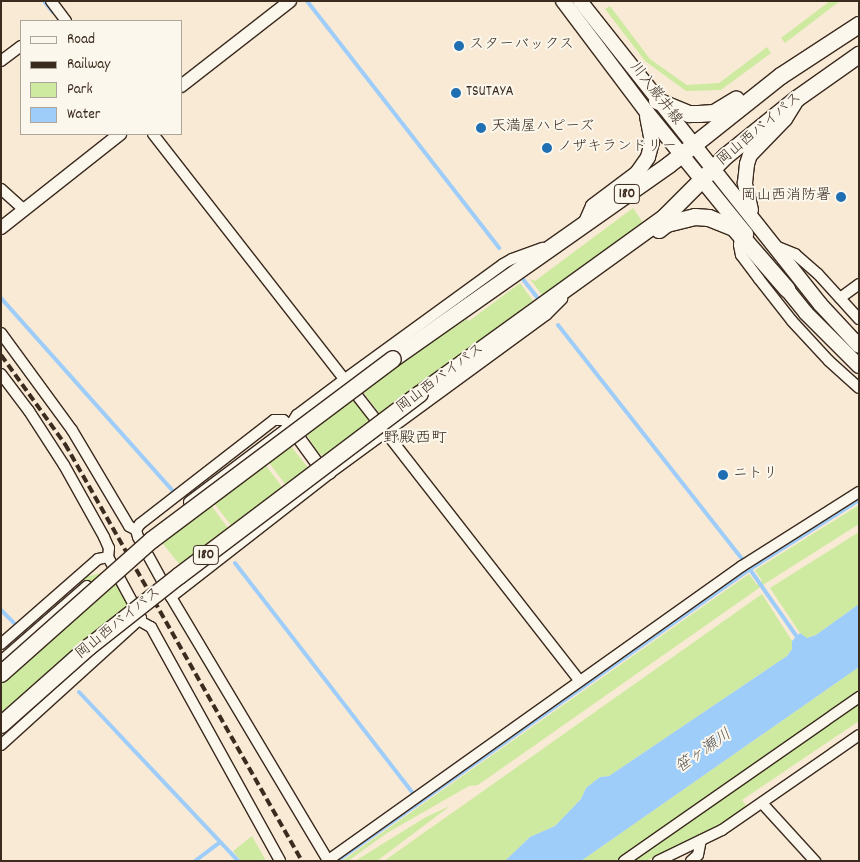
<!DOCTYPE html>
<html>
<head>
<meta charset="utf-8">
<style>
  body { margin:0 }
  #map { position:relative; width:860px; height:862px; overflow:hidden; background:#f9ead6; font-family:Dekko,"Klee One",sans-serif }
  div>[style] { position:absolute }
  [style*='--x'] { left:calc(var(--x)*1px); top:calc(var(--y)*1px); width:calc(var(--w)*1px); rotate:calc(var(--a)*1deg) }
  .green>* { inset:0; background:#cdeaa0 }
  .water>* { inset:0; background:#9ecdfa }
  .stream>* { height:4px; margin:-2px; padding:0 2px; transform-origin:2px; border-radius:2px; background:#9ecdfa }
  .roads { filter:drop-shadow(1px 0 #3b2a1e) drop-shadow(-1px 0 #3b2a1e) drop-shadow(0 1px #3b2a1e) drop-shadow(0 -1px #3b2a1e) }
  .minor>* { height:10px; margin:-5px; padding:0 5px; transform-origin:5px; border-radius:5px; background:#fbf7ec }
  .tertiary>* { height:12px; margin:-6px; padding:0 6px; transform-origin:6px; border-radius:6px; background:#fbf7ec }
  .secondary>* { height:14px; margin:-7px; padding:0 7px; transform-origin:7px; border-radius:7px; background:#fbf7ec }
  .trunk>* { height:16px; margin:-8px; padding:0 8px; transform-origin:8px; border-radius:8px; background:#fbf7ec }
  .rail>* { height:4px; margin-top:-2px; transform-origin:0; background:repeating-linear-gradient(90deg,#3b2a1e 0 8px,transparent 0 12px) }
  .bridges { filter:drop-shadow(1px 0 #3b2a1e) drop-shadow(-1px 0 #3b2a1e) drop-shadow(0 1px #3b2a1e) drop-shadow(0 -1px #3b2a1e) }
  .trunk-bridge>* { height:16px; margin:-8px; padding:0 8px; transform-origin:8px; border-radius:8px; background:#fbf7ec }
  .dots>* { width:14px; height:14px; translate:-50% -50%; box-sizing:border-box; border:2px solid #fbf7ec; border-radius:50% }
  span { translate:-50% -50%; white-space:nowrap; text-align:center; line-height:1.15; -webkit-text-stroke:4px #fbf7ec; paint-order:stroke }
  .shield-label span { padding:1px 4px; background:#fbf7ec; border:1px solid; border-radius:4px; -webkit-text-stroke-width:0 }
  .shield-label { font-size:14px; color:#3b2a1e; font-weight:700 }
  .poi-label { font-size:15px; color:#3b2a1e }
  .left { translate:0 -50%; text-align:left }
  .right { translate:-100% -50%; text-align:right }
  .street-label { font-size:15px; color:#3b2a1e }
  .neighbourhood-label { font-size:16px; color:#3b2a1e }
  .water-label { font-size:16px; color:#545355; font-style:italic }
  .frame { position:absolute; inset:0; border:2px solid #3b2a1e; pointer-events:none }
  .legend { position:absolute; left:20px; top:20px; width:162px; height:115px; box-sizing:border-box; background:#fbf7ec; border:1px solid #aea59a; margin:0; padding:6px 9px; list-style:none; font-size:15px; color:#3b2a1e }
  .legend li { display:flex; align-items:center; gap:10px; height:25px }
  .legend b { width:25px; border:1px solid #aea59a }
</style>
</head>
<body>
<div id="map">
  <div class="green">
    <i style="clip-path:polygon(830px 1px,840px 1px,785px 43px,781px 38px)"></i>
    <i style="clip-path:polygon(610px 6px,650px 59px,687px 85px,719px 83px,767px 47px,771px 53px,721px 90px,686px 91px,645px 61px,605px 9px)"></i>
    <i style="clip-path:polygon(633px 208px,644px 224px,542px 295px,530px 279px,535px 281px)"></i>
    <i style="clip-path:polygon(520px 283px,533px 301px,380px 414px,363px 392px,407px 359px,467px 319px,469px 321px)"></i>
    <i style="clip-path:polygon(347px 388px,378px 429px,325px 458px,317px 451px,305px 432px)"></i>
    <i style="clip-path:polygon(evenodd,279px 439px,290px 445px,309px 469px,320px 476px,189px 576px,155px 534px,279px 439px,261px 452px,294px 496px,291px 499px,258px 455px,261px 452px,279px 439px,207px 494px,240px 537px,237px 540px,204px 496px,207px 494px)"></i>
    <i style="clip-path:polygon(859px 505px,859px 524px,766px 583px,478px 785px,469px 786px,387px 833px,348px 861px,342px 861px,749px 574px,757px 585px,762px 581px,755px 570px)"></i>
    <i style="clip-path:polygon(859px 532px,859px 604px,816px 635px,807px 638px,800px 633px,770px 588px)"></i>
    <i style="clip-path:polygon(109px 571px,135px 614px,75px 674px,67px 675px,49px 691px,47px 698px,14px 728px,1px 710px,1px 666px,89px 588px,81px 578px)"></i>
    <i style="clip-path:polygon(762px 594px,792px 641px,792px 649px,787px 656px,609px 776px,600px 777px,586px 788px,581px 799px,555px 826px,530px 837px,505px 861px,384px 861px)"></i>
    <i style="clip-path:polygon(859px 667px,859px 721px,742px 800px,747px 807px,718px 826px,646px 861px,581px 861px)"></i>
    <i style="clip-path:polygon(450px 806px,377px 861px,355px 861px,426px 817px)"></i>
    <i style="clip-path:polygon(252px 836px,266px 861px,241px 861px,233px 851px)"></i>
  </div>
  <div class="water">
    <i style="clip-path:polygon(859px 604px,859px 667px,581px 861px,505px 861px,530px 837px,555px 826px,581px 799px,586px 788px,600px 777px,609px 776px,787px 656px,792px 649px,792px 641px,800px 633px,807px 638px,816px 635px)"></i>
  </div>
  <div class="stream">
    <i style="--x:44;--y:1;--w:14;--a:51"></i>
    <i style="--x:307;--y:1;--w:313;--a:52.1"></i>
    <i style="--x:522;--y:278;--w:28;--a:52"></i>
    <i style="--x:1;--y:298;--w:260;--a:48.3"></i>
    <i style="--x:558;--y:325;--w:299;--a:51.8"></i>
    <i style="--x:235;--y:563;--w:291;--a:52.3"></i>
    <i style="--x:749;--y:568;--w:89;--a:55.1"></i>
    <i style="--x:1;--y:610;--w:20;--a:45"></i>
    <i style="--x:79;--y:692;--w:232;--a:46.7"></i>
    <i style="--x:195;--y:861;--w:31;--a:-37"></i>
    <i style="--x:337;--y:861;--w:506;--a:-35.26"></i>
    <i style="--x:750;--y:569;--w:129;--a:-32.3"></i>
  </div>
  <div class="roads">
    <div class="minor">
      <i style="--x:51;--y:1;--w:25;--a:53"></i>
      <i style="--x:1;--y:61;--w:25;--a:-37"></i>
      <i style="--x:153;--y:134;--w:693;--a:52.04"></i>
      <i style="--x:1;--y:189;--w:31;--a:42"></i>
      <i style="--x:740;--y:236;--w:9;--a:96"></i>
      <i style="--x:739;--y:245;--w:10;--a:79"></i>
      <i style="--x:741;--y:255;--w:30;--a:53"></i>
      <i style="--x:759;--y:279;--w:53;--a:51.8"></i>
      <i style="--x:792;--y:321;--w:54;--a:47.2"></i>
      <i style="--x:829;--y:361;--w:40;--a:42"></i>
      <i style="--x:775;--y:246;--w:22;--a:22"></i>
      <i style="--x:795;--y:254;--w:30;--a:41"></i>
      <i style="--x:818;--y:274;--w:61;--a:47.7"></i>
      <i style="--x:840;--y:298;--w:24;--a:-36"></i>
      <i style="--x:1;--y:333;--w:120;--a:53.8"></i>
      <i style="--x:72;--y:430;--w:112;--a:59.3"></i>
      <i style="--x:129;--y:526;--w:8;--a:30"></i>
      <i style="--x:1;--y:374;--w:46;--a:52.9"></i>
      <i style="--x:29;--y:411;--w:64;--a:57.1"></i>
      <i style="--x:64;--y:465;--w:82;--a:60.9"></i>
      <i style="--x:104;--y:537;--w:12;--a:66"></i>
      <i style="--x:109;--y:548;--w:9;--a:96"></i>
      <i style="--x:108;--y:557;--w:69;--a:61.6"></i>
      <i style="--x:141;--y:618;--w:189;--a:137.8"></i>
      <i style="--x:290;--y:426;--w:9;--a:-139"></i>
      <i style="--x:283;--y:420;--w:9;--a:180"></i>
      <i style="--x:274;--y:420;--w:170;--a:142.2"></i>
      <i style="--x:140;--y:524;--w:7;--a:124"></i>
      <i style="--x:136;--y:530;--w:7;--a:74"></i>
      <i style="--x:138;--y:537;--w:68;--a:61.2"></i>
      <i style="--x:171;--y:597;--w:202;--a:-37.9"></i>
      <i style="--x:330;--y:473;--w:268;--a:-36.2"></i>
      <i style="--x:546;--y:315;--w:23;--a:-45"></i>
      <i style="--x:189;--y:502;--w:126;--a:-37"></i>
      <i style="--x:290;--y:426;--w:13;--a:-58"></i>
      <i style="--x:297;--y:415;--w:60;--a:-36.9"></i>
      <i style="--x:345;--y:379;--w:195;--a:-36"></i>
      <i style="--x:503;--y:264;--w:10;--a:-29"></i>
      <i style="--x:512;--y:259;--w:33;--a:-20"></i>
      <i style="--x:171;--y:597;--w:306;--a:59.2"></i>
      <i style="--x:140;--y:621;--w:13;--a:29"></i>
      <i style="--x:151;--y:627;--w:267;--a:61.1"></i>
      <i style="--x:1;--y:644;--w:129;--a:-41.2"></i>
      <i style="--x:98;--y:559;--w:10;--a:-11"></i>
      <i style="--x:1;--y:661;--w:114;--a:-41.1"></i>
      <i style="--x:762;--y:803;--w:79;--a:47.6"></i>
      <i style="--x:327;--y:861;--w:509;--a:-35.41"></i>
      <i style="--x:742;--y:566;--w:138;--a:-32.3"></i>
      <i style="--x:624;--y:861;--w:287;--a:-34.9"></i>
      <i style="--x:658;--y:861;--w:71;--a:-25.8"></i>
      <i style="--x:722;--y:830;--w:167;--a:-34.7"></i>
      <i style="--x:691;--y:861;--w:9;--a:-41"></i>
      <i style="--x:698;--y:855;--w:15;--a:-79"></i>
    </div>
    <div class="tertiary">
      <i style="--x:181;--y:86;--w:138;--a:-37.9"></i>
      <i style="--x:1;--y:228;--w:152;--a:-38.3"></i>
      <i style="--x:290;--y:426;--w:46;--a:53.9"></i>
      <i style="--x:317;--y:463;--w:16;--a:38"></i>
    </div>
    <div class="secondary">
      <i style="--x:563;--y:1;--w:138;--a:53"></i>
      <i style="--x:646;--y:111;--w:159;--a:50.9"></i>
      <i style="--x:580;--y:1;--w:387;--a:51.6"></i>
      <i style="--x:820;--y:304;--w:57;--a:47.1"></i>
      <i style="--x:751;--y:210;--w:28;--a:-103"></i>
      <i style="--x:745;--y:183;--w:19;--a:-84"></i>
      <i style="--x:747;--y:164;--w:9;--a:-72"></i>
      <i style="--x:750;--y:155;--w:50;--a:-45.8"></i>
      <i style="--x:785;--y:119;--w:19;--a:-58"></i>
      <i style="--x:586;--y:222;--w:17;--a:-66"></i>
      <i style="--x:593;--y:206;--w:55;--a:-36.9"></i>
      <i style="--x:637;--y:173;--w:19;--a:-55"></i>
      <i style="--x:648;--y:157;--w:16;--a:-75"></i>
      <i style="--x:652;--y:142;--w:26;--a:-101"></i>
      <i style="--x:781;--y:282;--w:40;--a:51"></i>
      <i style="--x:806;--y:313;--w:75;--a:45"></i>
    </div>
    <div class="trunk">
      <i style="--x:657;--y:101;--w:35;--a:22"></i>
      <i style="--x:689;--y:114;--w:10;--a:0"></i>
      <i style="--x:699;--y:114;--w:15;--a:-4"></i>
      <i style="--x:714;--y:113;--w:26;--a:-31"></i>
      <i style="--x:659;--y:230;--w:10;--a:-37"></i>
      <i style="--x:667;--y:224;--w:29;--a:-14"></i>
      <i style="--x:695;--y:217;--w:14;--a:4"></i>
      <i style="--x:709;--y:218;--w:27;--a:22"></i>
      <i style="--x:734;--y:228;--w:81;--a:49"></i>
      <i style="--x:393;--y:359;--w:337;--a:-35.1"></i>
      <i style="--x:669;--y:165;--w:143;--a:-38.5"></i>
      <i style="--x:781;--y:76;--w:93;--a:-33.2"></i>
      <i style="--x:420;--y:394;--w:302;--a:-35.8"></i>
      <i style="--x:665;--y:217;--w:86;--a:-45"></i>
      <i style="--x:726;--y:156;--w:92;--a:-38.9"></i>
      <i style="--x:798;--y:98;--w:75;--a:-35.2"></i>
    </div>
  </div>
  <div class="rail">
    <i style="--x:1;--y:355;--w:110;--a:54.3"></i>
    <i style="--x:65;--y:444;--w:480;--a:60.4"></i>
  </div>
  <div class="bridges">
    <div class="trunk-bridge">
      <i style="--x:1;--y:674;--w:202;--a:-41.6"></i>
      <i style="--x:152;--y:540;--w:301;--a:-36.9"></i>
      <i style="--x:1;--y:725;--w:118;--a:-41.6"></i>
      <i style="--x:89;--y:647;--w:115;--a:-38.3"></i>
      <i style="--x:179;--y:576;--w:302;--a:-37.1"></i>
    </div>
  </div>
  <div class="dots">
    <i style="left:459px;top:46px;background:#1f6fb2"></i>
    <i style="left:456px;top:93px;background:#1f6fb2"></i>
    <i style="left:481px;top:128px;background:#1f6fb2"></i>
    <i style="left:547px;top:148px;background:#1f6fb2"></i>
    <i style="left:841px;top:197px;background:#1f6fb2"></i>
    <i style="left:723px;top:475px;background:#1f6fb2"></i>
  </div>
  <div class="shield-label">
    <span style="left:627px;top:194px">180</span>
    <span style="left:206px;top:555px">180</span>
  </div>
  <div class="poi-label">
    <span class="left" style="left:469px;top:46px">スターバックス</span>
    <span class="left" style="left:466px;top:93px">TSUTAYA</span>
    <span class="left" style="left:491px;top:128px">天満屋ハピーズ</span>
    <span class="left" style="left:557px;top:148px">ノザキランドリー</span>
    <span class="right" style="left:831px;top:197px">岡山西消防署</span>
    <span class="left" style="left:733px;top:475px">ニトリ</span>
  </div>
  <div class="street-label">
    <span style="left:655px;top:94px;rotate:52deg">川入巌井線</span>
    <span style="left:760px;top:130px;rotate:-40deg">岡山西バイパス</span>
    <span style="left:441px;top:379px;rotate:-37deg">岡山西バイパス</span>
    <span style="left:119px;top:624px;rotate:-39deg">岡山西バイパス</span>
  </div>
  <div class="neighbourhood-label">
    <span style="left:415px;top:439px">野殿西町</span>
  </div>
  <div class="water-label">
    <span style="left:704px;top:752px;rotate:-35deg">笹ヶ瀬川</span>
  </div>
  <div class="frame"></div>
  <ul class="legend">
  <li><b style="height:6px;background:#fbf7ec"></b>Road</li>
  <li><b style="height:6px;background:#3b2a1e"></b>Railway</li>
  <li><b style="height:14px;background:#cdeaa0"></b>Park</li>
  <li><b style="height:14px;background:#9ecdfa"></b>Water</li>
  </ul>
</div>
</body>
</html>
